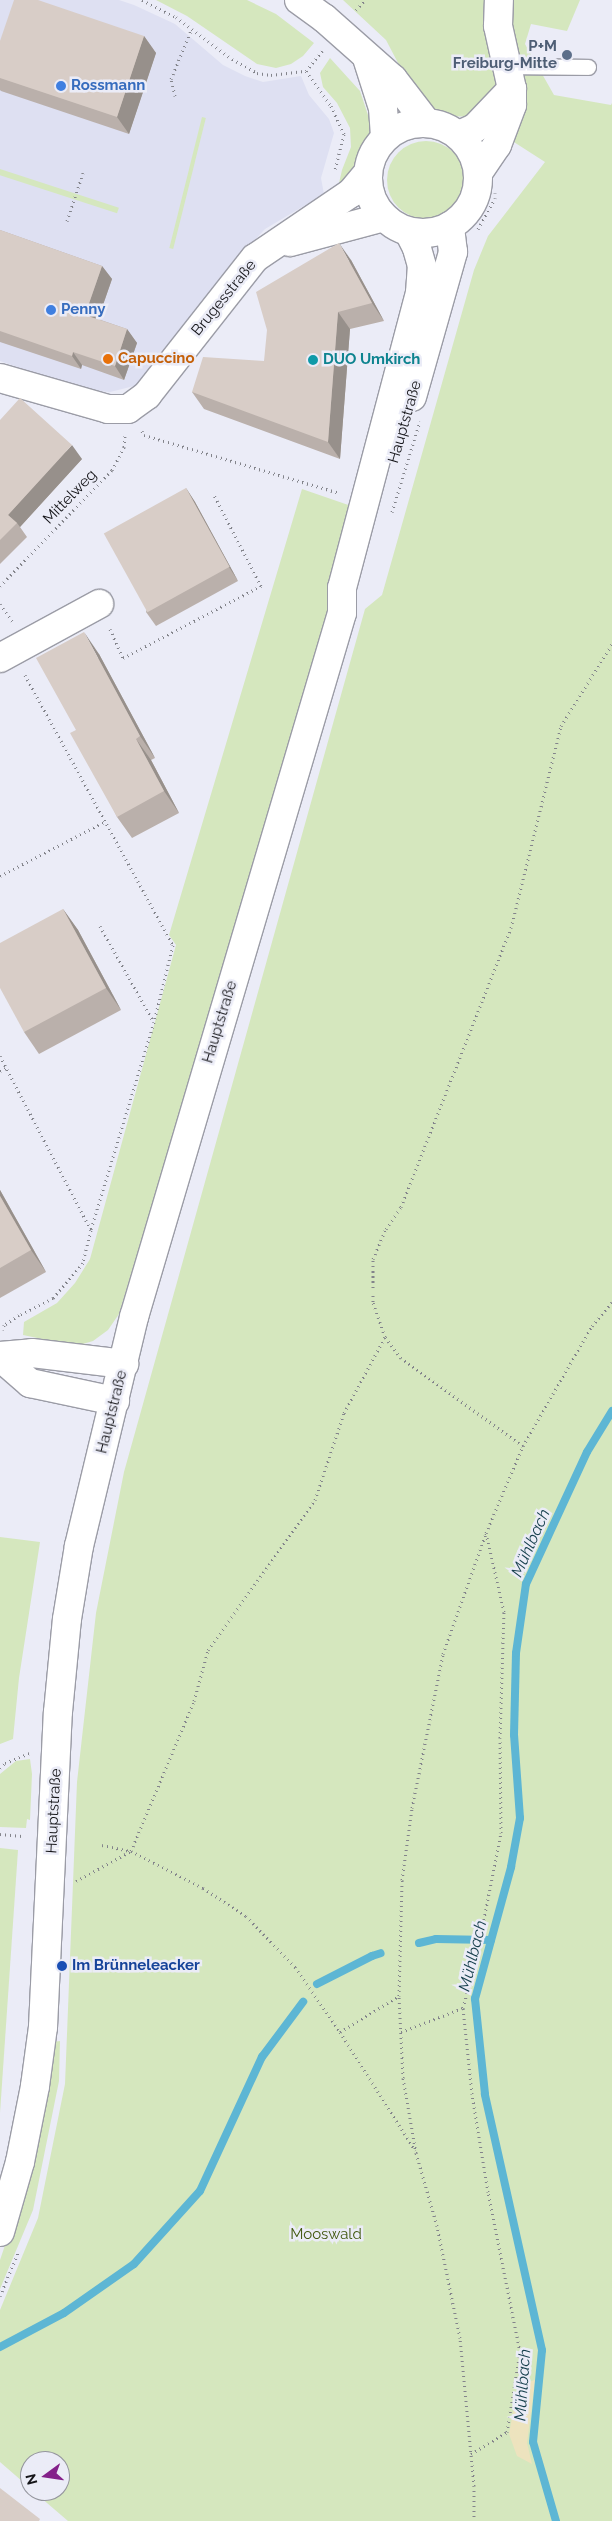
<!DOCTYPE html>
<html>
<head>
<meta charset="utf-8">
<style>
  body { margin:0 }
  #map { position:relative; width:612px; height:2521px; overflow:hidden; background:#ebecf7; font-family:Raleway,sans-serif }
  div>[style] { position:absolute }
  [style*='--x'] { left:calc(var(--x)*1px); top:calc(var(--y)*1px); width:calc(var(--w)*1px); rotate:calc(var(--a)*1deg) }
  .built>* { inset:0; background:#dee0f2 }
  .green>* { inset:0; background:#d5e7be; transform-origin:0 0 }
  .round { border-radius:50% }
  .sand>* { inset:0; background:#ede3be }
  .stream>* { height:8px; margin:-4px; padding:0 4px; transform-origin:4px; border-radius:4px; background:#5db6d4 }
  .path>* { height:3px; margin-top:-1.5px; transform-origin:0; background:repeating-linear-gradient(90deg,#83848b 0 1px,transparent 0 5px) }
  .roads { filter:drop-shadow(1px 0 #9b9ca6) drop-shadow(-1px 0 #9b9ca6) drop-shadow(0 1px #9b9ca6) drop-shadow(0 -1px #9b9ca6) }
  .lane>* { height:15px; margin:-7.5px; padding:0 7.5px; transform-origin:7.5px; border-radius:7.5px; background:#fff }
  .street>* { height:28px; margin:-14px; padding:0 14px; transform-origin:14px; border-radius:14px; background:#fff }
  .secondary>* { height:28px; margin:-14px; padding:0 14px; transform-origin:14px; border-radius:14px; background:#fff }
  .secondary>.ring { margin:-14px; padding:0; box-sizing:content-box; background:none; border:28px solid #fff; border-radius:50% }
  .highway>* { height:28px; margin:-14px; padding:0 14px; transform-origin:14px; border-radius:14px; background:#fff }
  .wall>* { inset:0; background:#bab0ab }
  .shaded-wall>* { inset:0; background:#97908b }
  .building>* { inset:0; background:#d8cdc7; transform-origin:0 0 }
  .dots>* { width:14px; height:14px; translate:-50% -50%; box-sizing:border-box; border:2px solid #ebecf7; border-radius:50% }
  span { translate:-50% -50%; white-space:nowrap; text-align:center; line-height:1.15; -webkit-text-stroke:5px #ebecf7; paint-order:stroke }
  .service-label { font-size:15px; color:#4e5e75; font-weight:700 }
  .right { translate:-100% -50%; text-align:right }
  .shop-label { font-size:15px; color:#366cbe; font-weight:700 }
  .left { translate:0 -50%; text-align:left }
  .street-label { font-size:15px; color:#151519 }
  .food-label { font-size:15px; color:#c56008; font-weight:700 }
  .culture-label { font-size:15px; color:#0d838f; font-weight:700 }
  .transit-label { font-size:15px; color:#164399; font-weight:700 }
  .park-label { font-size:15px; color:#435a11 }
  .water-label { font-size:16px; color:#163f4c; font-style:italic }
  .north { position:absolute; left:20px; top:2451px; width:50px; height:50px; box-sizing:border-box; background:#ebecf7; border:1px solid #95969e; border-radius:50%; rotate:256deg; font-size:14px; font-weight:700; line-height:20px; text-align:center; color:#151519 }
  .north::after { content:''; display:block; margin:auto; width:18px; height:22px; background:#84218a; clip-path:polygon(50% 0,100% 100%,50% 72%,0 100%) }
</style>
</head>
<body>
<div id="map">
  <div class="built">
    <i style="clip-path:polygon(0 0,119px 0,134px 5px,175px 24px,223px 65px,245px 76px,263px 82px,301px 76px,309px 95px,329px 119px,334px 133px,321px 178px,324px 194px,265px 229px,239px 257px,138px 385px,110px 392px,84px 390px,0 361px)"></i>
  </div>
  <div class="green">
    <i style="clip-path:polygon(156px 0,247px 0,276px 14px,314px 43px,303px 56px,291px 64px,276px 68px,257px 64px,187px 16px)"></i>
    <i style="clip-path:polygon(343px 0,580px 0,567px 31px,531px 24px,525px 44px,554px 95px,611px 105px,612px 103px,612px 2521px,68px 2521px,33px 2491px,60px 2491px,60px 2461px,30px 2461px,30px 2488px,0 2462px,0 2310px,38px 2218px,65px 2084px,77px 1782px,96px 1613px,124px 1472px,365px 609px,382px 595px,474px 270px,488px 236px,545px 162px,475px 117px,448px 116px,426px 106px,408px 82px,386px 40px)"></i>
    <i style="clip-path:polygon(330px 58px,360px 91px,369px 118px,369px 138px,356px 173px,341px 187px,339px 183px,342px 170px,351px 147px,350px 128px,337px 103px,323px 87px,320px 73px)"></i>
    <i style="left:202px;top:117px;width:4px;height:135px;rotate:14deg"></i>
    <i class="round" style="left:387px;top:141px;width:78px;height:78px"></i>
    <i style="left:0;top:169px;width:125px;height:6px;rotate:18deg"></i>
    <i style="clip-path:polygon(302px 489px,357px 508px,302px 706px,119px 1314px,108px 1330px,93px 1341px,76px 1346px,23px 1335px,24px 1322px,57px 1303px,75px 1283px,90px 1259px,176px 945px,169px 935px)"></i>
    <i style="clip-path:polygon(0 1537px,40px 1542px,19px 1678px,13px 1739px,0 1744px)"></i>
    <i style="clip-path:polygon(30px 1759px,32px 1774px,30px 1820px,27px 1819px,26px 1828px,0 1827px,0 1774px,16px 1761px)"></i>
    <i style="clip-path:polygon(0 1848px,18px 1850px,0 2113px)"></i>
    <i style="clip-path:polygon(60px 2041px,59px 2081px,33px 2210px,0 2289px,0 2260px,21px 2198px,52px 2042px)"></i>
  </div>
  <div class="sand">
    <i style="clip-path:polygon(535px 2380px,527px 2443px,532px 2464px,517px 2456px,509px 2434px,518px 2385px)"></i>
  </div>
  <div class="stream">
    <i style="--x:419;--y:1943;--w:17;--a:-13"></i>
    <i style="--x:436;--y:1939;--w:55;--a:1"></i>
    <i style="--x:317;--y:1984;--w:62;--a:-27"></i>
    <i style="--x:372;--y:1956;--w:9;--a:-18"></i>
    <i style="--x:0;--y:2347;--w:72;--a:-28"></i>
    <i style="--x:64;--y:2313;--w:85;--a:-35"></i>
    <i style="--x:134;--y:2264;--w:98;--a:-47.9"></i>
    <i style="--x:200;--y:2191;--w:148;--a:-65.2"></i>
    <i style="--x:262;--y:2057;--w:69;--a:-53.3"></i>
    <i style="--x:556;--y:2521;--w:82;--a:-106.2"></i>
    <i style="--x:533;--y:2442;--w:92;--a:-84.4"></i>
    <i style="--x:542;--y:2350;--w:262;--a:-102.6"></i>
    <i style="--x:485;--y:2094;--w:96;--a:-96"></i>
    <i style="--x:475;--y:1999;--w:137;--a:-74.7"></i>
    <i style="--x:511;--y:1867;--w:50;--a:-79.6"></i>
    <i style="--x:520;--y:1818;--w:83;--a:-94.1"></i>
    <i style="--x:514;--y:1735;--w:82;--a:-88.6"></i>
    <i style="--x:516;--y:1653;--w:70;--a:-81.8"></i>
    <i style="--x:526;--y:1584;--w:145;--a:-65.2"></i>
    <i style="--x:587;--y:1452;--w:48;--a:-58.6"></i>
  </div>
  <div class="path">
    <i style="--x:142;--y:0;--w:38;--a:27"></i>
    <i style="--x:176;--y:17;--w:70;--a:36.9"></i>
    <i style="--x:232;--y:59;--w:29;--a:29"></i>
    <i style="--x:257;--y:73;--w:14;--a:8"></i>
    <i style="--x:271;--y:75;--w:35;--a:-7"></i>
    <i style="--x:306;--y:71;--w:26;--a:-51"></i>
    <i style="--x:356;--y:10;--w:13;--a:-48"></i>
    <i style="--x:306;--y:71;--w:43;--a:54.5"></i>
    <i style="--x:331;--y:106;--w:31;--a:65"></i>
    <i style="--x:344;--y:134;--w:36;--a:104"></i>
    <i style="--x:175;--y:96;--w:17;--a:-103"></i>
    <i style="--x:171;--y:79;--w:55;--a:-67.6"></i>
    <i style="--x:67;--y:221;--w:51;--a:-71.6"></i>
    <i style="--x:478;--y:229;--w:35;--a:-61"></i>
    <i style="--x:495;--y:198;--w:5;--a:-90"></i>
    <i style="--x:142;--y:431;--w:4;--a:63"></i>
    <i style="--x:144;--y:435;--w:204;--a:16.5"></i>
    <i style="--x:392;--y:512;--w:95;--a:-72.9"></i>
    <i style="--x:0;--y:586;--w:161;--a:-46"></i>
    <i style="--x:112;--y:470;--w:26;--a:-62"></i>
    <i style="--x:124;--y:447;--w:12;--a:-85"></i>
    <i style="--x:0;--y:604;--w:21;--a:55"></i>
    <i style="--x:110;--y:629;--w:32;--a:66"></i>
    <i style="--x:123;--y:658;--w:156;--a:-27.6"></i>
    <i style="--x:261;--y:586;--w:102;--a:-117.3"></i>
    <i style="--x:25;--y:675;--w:308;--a:61.3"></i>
    <i style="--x:173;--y:945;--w:79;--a:103.9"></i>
    <i style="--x:154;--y:1022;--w:217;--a:106.9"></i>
    <i style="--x:0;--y:876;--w:117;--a:-27.4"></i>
    <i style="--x:100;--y:926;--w:109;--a:60.8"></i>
    <i style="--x:0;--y:1056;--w:196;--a:62.4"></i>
    <i style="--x:91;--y:1230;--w:34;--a:104"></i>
    <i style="--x:83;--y:1263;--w:46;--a:130.6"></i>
    <i style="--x:53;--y:1298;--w:38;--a:153"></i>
    <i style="--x:19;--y:1315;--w:18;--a:146"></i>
    <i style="--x:4;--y:1325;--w:5;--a:101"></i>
    <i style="--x:0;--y:1071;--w:7;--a:-27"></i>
    <i style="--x:523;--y:1446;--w:150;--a:-144.2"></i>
    <i style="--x:401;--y:1358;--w:26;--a:-127"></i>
    <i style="--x:385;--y:1337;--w:37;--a:-109"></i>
    <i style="--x:373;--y:1302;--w:43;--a:-90"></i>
    <i style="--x:373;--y:1259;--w:33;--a:-67"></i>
    <i style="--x:386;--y:1229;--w:27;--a:-56"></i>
    <i style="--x:401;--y:1207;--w:300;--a:-68.5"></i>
    <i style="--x:511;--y:928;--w:208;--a:-76.1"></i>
    <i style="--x:561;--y:726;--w:97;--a:-58.1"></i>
    <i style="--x:0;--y:1768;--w:7;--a:-45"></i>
    <i style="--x:5;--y:1763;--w:27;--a:-22"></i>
    <i style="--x:0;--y:1834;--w:25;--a:5"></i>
    <i style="--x:102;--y:1845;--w:30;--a:12"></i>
    <i style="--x:131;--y:1851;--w:81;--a:27.2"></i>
    <i style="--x:203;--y:1888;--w:51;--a:33.1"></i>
    <i style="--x:246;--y:1916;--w:71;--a:46.1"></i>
    <i style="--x:295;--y:1967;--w:79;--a:55.3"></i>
    <i style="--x:340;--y:2032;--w:140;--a:57.6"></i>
    <i style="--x:76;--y:1881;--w:63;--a:-28.6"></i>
    <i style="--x:131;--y:1851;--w:163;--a:-67.2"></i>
    <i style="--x:194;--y:1701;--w:53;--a:-74.6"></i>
    <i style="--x:208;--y:1650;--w:184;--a:-54.5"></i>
    <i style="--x:315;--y:1500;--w:92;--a:-71.6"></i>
    <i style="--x:344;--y:1413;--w:86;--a:-61.7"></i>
    <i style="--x:340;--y:2032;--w:69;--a:-31.4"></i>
    <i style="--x:401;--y:2032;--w:66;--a:-21.2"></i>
    <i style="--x:0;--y:2296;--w:47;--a:-67.3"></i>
    <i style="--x:471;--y:2454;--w:42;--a:-31.4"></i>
    <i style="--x:507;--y:2432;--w:81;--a:-80.8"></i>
    <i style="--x:520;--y:2352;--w:163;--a:-101.3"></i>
    <i style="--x:488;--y:2192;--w:99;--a:-99.3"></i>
    <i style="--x:472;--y:2094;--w:86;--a:-96"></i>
    <i style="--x:463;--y:2008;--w:51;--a:-75.1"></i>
    <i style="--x:476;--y:1959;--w:128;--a:-78.8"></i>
    <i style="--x:501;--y:1833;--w:95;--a:-90.6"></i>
    <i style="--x:500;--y:1738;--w:126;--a:-88.2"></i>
    <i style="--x:504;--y:1612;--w:81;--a:-102.8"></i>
    <i style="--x:474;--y:2521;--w:35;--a:-90"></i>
    <i style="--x:474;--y:2486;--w:149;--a:-95.4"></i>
    <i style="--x:460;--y:2338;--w:114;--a:-101.6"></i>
    <i style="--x:437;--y:2226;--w:76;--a:-106"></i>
    <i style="--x:416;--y:2153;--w:76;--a:-99.8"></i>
    <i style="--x:403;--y:2078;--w:82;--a:-92.8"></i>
    <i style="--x:399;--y:1996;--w:116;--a:-88.5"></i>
    <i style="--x:402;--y:1880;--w:73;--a:-82.1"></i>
    <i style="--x:412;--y:1808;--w:157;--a:-78.6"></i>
    <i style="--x:443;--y:1654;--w:128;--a:-70.4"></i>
    <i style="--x:486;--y:1533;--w:95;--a:-67"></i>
    <i style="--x:523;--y:1446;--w:138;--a:-60.1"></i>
    <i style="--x:592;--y:1326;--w:31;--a:-50"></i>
  </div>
  <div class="roads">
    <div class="lane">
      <i style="--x:507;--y:66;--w:81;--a:0.7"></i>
    </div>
    <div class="street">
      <i style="--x:459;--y:135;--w:17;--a:-24"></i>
      <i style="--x:475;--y:128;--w:54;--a:-46.5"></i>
      <i style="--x:478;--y:173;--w:34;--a:-56"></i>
      <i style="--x:497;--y:145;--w:43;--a:-69.4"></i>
      <i style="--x:512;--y:105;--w:16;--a:-90"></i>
      <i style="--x:512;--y:89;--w:65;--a:-102.5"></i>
      <i style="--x:498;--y:26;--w:26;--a:-88"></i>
      <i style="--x:290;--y:242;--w:97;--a:-14.9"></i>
      <i style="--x:0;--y:378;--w:112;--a:16"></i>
      <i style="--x:108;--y:409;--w:20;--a:0"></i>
      <i style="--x:128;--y:409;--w:24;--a:-36"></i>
      <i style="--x:147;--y:395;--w:174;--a:-51.8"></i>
      <i style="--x:255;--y:258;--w:116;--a:-34.1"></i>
      <i style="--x:351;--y:193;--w:25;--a:-50"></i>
      <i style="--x:0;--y:658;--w:113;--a:-28.6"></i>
      <i style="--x:0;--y:1356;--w:32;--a:-5"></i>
      <i style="--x:32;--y:1353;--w:93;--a:6.8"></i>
      <i style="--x:0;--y:1357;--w:40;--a:41"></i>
      <i style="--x:30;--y:1383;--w:87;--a:12"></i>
    </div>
    <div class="secondary">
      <i class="ring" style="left:368px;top:123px;width:82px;height:82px"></i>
      <i style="--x:412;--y:397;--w:151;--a:-74.2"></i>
      <i style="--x:453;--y:252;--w:26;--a:-97"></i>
      <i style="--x:0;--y:2232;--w:73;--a:-74.1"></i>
      <i style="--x:20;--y:2162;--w:77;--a:-78.8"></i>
      <i style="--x:35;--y:2086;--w:60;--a:-82.3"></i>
      <i style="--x:43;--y:2027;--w:315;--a:-87.3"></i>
      <i style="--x:58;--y:1712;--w:93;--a:-84.5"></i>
      <i style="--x:67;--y:1619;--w:74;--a:-80.7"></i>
      <i style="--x:79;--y:1546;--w:236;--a:-76.5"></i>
      <i style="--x:134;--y:1317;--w:734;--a:-73.54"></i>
      <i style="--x:342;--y:613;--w:25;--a:-90"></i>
      <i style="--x:342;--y:588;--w:305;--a:-75.2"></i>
      <i style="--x:420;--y:293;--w:27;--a:-86"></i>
      <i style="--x:422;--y:266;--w:19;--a:-106"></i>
      <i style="--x:417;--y:248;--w:18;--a:-117"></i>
    </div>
    <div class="highway">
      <i style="--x:299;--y:0;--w:31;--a:36"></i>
      <i style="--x:324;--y:18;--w:92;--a:41.5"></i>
      <i style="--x:393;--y:79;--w:54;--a:52.5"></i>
      <i style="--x:367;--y:58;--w:52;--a:72.3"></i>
      <i style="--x:383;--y:108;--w:29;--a:86"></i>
    </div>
  </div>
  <div class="wall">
    <i style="clip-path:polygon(144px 36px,156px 53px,129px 134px,1px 91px,0 90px,0 41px)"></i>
    <i style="clip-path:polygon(0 230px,102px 266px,112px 279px,98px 319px,127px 329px,137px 343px,124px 380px,82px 365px,81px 369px,0 342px)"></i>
    <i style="clip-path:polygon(351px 260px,384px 321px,350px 329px,340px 459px,204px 409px,192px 392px,264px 361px)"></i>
    <i style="clip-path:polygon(0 420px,82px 459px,20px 527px,27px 537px,0 564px)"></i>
    <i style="clip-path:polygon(186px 488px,195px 502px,238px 581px,156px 626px,146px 612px)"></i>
    <i style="clip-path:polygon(99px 654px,155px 758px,151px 760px,179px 813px,132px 838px,117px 817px,76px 730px)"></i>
    <i style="clip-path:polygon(63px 909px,78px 930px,121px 1010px,39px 1054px,24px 1032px)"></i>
    <i style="clip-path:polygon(0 1190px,46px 1272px,0 1298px)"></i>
  </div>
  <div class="shaded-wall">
    <i style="clip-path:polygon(144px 36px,156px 53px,129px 134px,117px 117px)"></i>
    <i style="clip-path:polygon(339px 243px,351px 260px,384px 321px,372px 303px)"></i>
    <i style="clip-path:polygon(102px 266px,112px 279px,95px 328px,85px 315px)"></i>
    <i style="clip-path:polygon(338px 312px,350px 329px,340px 459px,328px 442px)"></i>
    <i style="clip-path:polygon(127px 329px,137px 343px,124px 380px,115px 366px)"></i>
    <i style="clip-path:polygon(73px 352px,82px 365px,81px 369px,72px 356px)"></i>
    <i style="clip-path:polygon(72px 445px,82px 459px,20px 527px,17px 523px,8px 515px)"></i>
    <i style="clip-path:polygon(186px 488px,195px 502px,238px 581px,229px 567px)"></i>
    <i style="clip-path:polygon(84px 632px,99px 654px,155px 758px,140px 736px)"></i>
    <i style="clip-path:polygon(136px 739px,151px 760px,179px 813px,164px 791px)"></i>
    <i style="clip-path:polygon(63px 909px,78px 930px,121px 1010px,106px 988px)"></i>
    <i style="clip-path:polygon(0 1190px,46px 1272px,31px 1250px,0 1196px)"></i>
  </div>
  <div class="building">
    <i style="clip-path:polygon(14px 0,38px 0,144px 36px,117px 117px,0 78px,0 41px)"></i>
    <i style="clip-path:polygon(0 230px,102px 266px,85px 315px,127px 329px,115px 366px,73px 352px,72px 356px,0 331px)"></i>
    <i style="clip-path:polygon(339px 243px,372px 303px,338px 312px,328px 442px,192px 392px,203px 357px,264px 361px,267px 330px,256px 292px)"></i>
    <i style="clip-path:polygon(20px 398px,72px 445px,8px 515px,17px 523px,0 540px,0 420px)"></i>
    <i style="left:186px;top:488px;width:90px;height:94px;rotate:61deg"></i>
    <i style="clip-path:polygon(84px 632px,140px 736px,136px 739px,164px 791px,117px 817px,70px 733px,76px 730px,36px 658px)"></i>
    <i style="clip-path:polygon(63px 909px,106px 988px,24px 1032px,0 988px,0 943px)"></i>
    <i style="clip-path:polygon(0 1196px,31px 1250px,0 1268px)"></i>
    <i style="clip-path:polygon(0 2488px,40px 2519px,39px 2521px,0 2521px)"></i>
  </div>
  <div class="dots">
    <i style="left:567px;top:55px;background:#5c6f8a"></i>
    <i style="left:61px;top:86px;background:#3f7fe0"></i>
    <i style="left:51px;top:310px;background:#3f7fe0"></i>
    <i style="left:108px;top:359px;background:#e8710a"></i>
    <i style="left:313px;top:360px;background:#0f9aa8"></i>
    <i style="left:62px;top:1966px;background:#1a4fb4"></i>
  </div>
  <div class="service-label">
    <span class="right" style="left:557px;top:55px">P+M<br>Freiburg-Mitte</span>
  </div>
  <div class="shop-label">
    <span class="left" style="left:71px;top:86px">Rossmann</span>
    <span class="left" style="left:61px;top:310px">Penny</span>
  </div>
  <div class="street-label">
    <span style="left:224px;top:298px;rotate:-51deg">Brugesstraße</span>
    <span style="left:405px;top:422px;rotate:-74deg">Hauptstraße</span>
    <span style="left:70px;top:497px;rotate:-46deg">Mittelweg</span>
    <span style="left:220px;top:1022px;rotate:-73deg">Hauptstraße</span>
    <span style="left:112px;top:1412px;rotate:-76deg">Hauptstraße</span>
    <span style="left:54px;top:1811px;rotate:-87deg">Hauptstraße</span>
  </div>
  <div class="food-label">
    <span class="left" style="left:118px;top:359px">Capuccino</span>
  </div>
  <div class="culture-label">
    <span class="left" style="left:323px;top:360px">DUO Umkirch</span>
  </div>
  <div class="transit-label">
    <span class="left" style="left:72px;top:1966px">Im Brünneleacker</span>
  </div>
  <div class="park-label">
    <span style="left:326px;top:2235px">Mooswald</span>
  </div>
  <div class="water-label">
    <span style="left:531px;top:1543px;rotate:-66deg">Mühlbach</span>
    <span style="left:473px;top:1956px;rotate:-76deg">Mühlbach</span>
    <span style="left:523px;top:2385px;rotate:-86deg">Mühlbach</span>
  </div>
  <div class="north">N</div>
</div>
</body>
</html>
